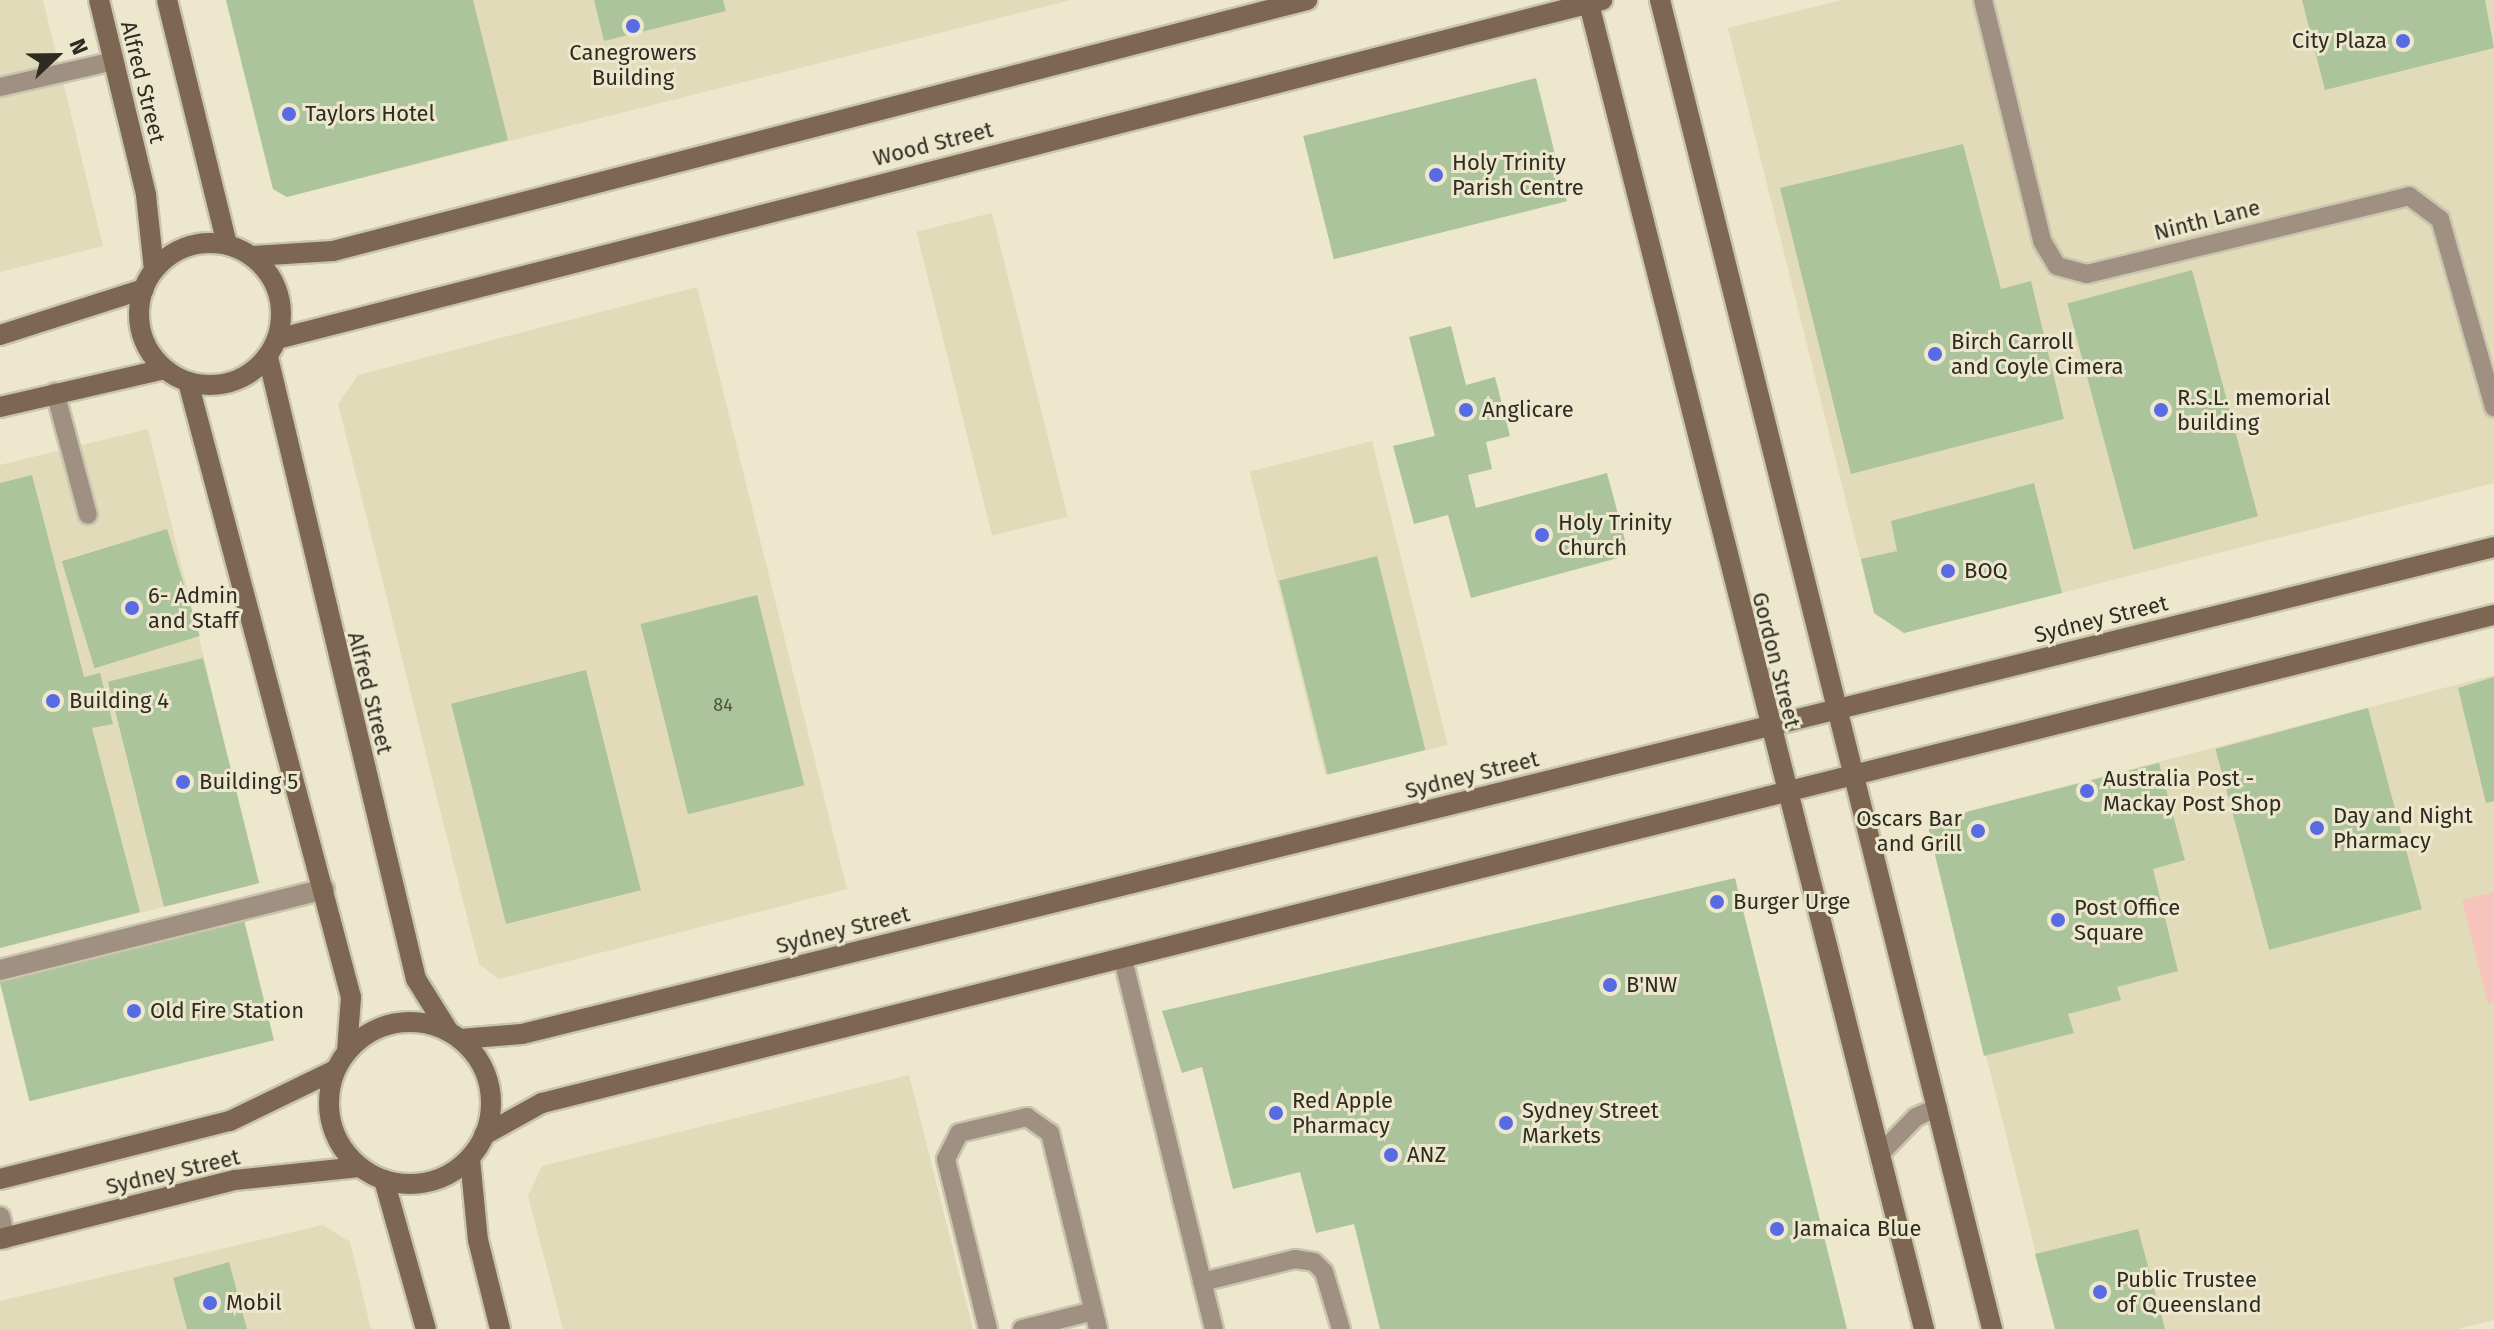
<!DOCTYPE html>
<html>
<head>
<meta charset="utf-8">
<style>
  body { margin:0 }
  #map { position:relative; width:2494px; height:1329px; overflow:hidden; background:#ece7cd; font-family:"Fira Sans",sans-serif }
  div>[style] { position:absolute }
  [style*='--x'] { left:calc(var(--x)*1px); top:calc(var(--y)*1px); width:calc(var(--w)*1px); rotate:calc(var(--a)*1deg) }
  .built>* { inset:0; background:#e2dbb9; transform-origin:0 0 }
  .green>* { inset:0; background:#f6c4bd }
  .building>* { inset:0; background:#acc49b; transform-origin:0 0 }
  .roads { filter:drop-shadow(2px 0 #cac5ae) drop-shadow(-2px 0 #cac5ae) drop-shadow(0 2px #cac5ae) drop-shadow(0 -2px #cac5ae) }
  .lane>* { height:18px; margin:-9px; padding:0 9px; transform-origin:9px; border-radius:9px; background:#a09082 }
  .street>* { height:20px; margin:-10px; padding:0 10px; transform-origin:10px; border-radius:10px; background:#a09082 }
  .secondary>* { height:20px; margin:-10px; padding:0 10px; transform-origin:10px; border-radius:10px; background:#7d6753 }
  .secondary>.ring { margin:-10px; padding:0; box-sizing:content-box; background:none; border:20px solid #7d6753; border-radius:50% }
  .dots>* { width:22px; height:22px; translate:-50% -50%; box-sizing:border-box; border:4px solid #ece7cd; border-radius:50% }
  span { translate:-50% -50%; white-space:nowrap; text-align:center; line-height:1.15; -webkit-text-stroke:6px #ece7cd; paint-order:stroke }
  .number-label { font-size:18px; color:#4e5240 }
  .number-label span { -webkit-text-stroke-width:0 }
  .poi-label { font-size:22px; color:#2e2c22 }
  .right { translate:-100% -50%; text-align:right }
  .left { translate:0 -50%; text-align:left }
  .street-label { font-size:22px; color:#2e2c22 }
  .north { position:absolute; left:16px; top:16px; width:80px; height:80px; -webkit-text-stroke:6px #ece7cd; paint-order:stroke; rotate:68deg; font-size:22px; font-weight:700; line-height:32px; text-align:center; color:#2e2c22 }
  .north::after { content:''; display:block; margin:auto; width:28px; height:36px; background:#2e2c22; clip-path:polygon(50% 0,100% 100%,50% 72%,0 100%) }
</style>
</head>
<body>
<div id="map">
  <div class="built">
    <i style="clip-path:polygon(0 0,43px 0,103px 246px,0 272px)"></i>
    <i style="clip-path:polygon(226px 0,1071px 0,286px 197px,273px 189px)"></i>
    <i style="clip-path:polygon(1842px 0,2494px 0,2494px 483px,1904px 633px,1874px 613px,1728px 28px)"></i>
    <i style="left:992px;top:213px;width:313px;height:78px;rotate:76deg"></i>
    <i style="clip-path:polygon(697px 287px,847px 889px,499px 979px,479px 964px,338px 404px,358px 375px)"></i>
    <i style="clip-path:polygon(148px 429px,259px 883px,0 948px,0 465px)"></i>
    <i style="left:1372px;top:441px;width:313px;height:126px;rotate:76deg"></i>
    <i style="clip-path:polygon(2494px 675px,2494px 1320px,2457px 1329px,2055px 1329px,1927px 822px)"></i>
    <i style="clip-path:polygon(909px 1075px,973px 1329px,563px 1329px,528px 1196px,542px 1166px)"></i>
    <i style="clip-path:polygon(323px 1225px,350px 1242px,371px 1329px,0 1329px,0 1301px)"></i>
  </div>
  <div class="green">
    <i style="clip-path:polygon(2494px 892px,2494px 1002px,2488px 1004px,2462px 900px)"></i>
  </div>
  <div class="building">
    <i style="clip-path:polygon(226px 0,473px 0,508px 140px,287px 197px,273px 189px)"></i>
    <i style="clip-path:polygon(594px 0,723px 0,726px 11px,604px 41px)"></i>
    <i style="clip-path:polygon(2302px 0,2485px 0,2494px 48px,2325px 90px)"></i>
    <i style="left:1536px;top:78px;width:127px;height:240px;rotate:76deg"></i>
    <i style="clip-path:polygon(1963px 144px,2001px 289px,2031px 281px,2064px 419px,1851px 474px,1780px 188px)"></i>
    <i style="left:2192px;top:270px;width:255px;height:129px;rotate:75deg"></i>
    <i style="clip-path:polygon(1451px 326px,1466px 385px,1495px 377px,1510px 436px,1486px 442px,1492px 469px,1468px 475px,1476px 508px,1607px 473px,1629px 555px,1471px 598px,1448px 515px,1414px 524px,1393px 446px,1435px 436px,1409px 337px)"></i>
    <i style="clip-path:polygon(32px 475px,84px 677px,100px 673px,113px 724px,92px 728px,140px 912px,0 948px,0 483px)"></i>
    <i style="clip-path:polygon(2034px 483px,2062px 593px,1904px 633px,1874px 613px,1861px 559px,1897px 551px,1891px 521px)"></i>
    <i style="left:167px;top:529px;width:112px;height:110px;rotate:73deg"></i>
    <i style="left:1377px;top:556px;width:200px;height:101px;rotate:76deg"></i>
    <i style="left:757px;top:595px;width:196px;height:120px;rotate:76deg"></i>
    <i style="left:203px;top:658px;width:232px;height:98px;rotate:76deg"></i>
    <i style="left:586px;top:670px;width:227px;height:139px;rotate:76deg"></i>
    <i style="clip-path:polygon(2494px 677px,2494px 801px,2486px 803px,2458px 688px)"></i>
    <i style="left:2368px;top:708px;width:208px;height:158px;rotate:75deg"></i>
    <i style="clip-path:polygon(2159px 763px,2185px 860px,2153px 869px,2178px 971px,2117px 987px,2121px 1000px,2068px 1014px,2074px 1033px,1984px 1056px,1927px 822px)"></i>
    <i style="clip-path:polygon(1735px 878px,1847px 1329px,1380px 1329px,1354px 1224px,1316px 1233px,1300px 1172px,1233px 1189px,1202px 1067px,1182px 1073px,1162px 1011px)"></i>
    <i style="left:244px;top:920px;width:124px;height:252px;rotate:76deg"></i>
    <i style="clip-path:polygon(2138px 1229px,2165px 1329px,2055px 1329px,2035px 1254px)"></i>
    <i style="clip-path:polygon(229px 1262px,247px 1329px,187px 1329px,173px 1278px)"></i>
  </div>
  <div class="roads">
    <div class="lane">
      <i style="--x:1983;--y:0;--w:248;--a:76.2"></i>
      <i style="--x:2042;--y:241;--w:29;--a:59"></i>
      <i style="--x:2057;--y:266;--w:31;--a:15"></i>
      <i style="--x:2087;--y:274;--w:331;--a:-13.6"></i>
      <i style="--x:2409;--y:196;--w:39;--a:37"></i>
      <i style="--x:2440;--y:219;--w:196;--a:74"></i>
      <i style="--x:0;--y:87;--w:117;--a:-12.8"></i>
      <i style="--x:55;--y:392;--w:127;--a:75"></i>
      <i style="--x:1123;--y:959;--w:381;--a:76.2"></i>
      <i style="--x:1879;--y:1155;--w:53;--a:-45.8"></i>
      <i style="--x:1916;--y:1117;--w:24;--a:-24"></i>
      <i style="--x:1202;--y:1282;--w:96;--a:-13.9"></i>
      <i style="--x:1295;--y:1259;--w:19;--a:9"></i>
      <i style="--x:1314;--y:1262;--w:14;--a:45"></i>
      <i style="--x:1324;--y:1272;--w:59;--a:73.4"></i>
      <i style="--x:988;--y:1329;--w:175;--a:-103.9"></i>
      <i style="--x:946;--y:1159;--w:29;--a:-63"></i>
      <i style="--x:959;--y:1133;--w:70;--a:-13.2"></i>
      <i style="--x:1027;--y:1117;--w:28;--a:35"></i>
      <i style="--x:1050;--y:1133;--w:202;--a:76.2"></i>
      <i style="--x:1022;--y:1329;--w:74;--a:-14"></i>
    </div>
    <div class="street">
      <i style="--x:0;--y:970;--w:334;--a:-14"></i>
      <i style="--x:0;--y:1217;--w:22;--a:77"></i>
    </div>
    <div class="secondary">
      <i style="--x:99;--y:0;--w:201;--a:76.4"></i>
      <i style="--x:146;--y:195;--w:75;--a:83.9"></i>
      <i style="--x:167;--y:0;--w:251;--a:76.2"></i>
      <i style="--x:1588;--y:0;--w:1371;--a:75.81"></i>
      <i style="--x:1660;--y:0;--w:1370;--a:75.97"></i>
      <i class="ring" style="left:139px;top:243px;width:122px;height:122px"></i>
      <i style="--x:253;--y:256;--w:80;--a:-3.6"></i>
      <i style="--x:333;--y:251;--w:1006;--a:-14.45"></i>
      <i style="--x:0;--y:335;--w:151;--a:-17.7"></i>
      <i style="--x:277;--y:339;--w:1368;--a:-14.35"></i>
      <i style="--x:268;--y:357;--w:639;--a:76.62"></i>
      <i style="--x:416;--y:979;--w:62;--a:58.1"></i>
      <i style="--x:188;--y:382;--w:636;--a:75.16"></i>
      <i style="--x:351;--y:997;--w:55;--a:94.2"></i>
      <i style="--x:0;--y:407;--w:168;--a:-13"></i>
      <i class="ring" style="left:329px;top:1022px;width:142px;height:142px"></i>
      <i style="--x:460;--y:1039;--w:62;--a:-4.6"></i>
      <i style="--x:522;--y:1034;--w:2031;--a:-13.87"></i>
      <i style="--x:484;--y:1135;--w:66;--a:-28.9"></i>
      <i style="--x:542;--y:1103;--w:2012;--a:-14.04"></i>
      <i style="--x:470;--y:1159;--w:81;--a:84.4"></i>
      <i style="--x:478;--y:1240;--w:92;--a:76.1"></i>
      <i style="--x:0;--y:1179;--w:237;--a:-14.2"></i>
      <i style="--x:230;--y:1121;--w:117;--a:-25.9"></i>
      <i style="--x:384;--y:1180;--w:155;--a:74.3"></i>
      <i style="--x:0;--y:1239;--w:242;--a:-14.1"></i>
      <i style="--x:235;--y:1180;--w:125;--a:-6"></i>
    </div>
  </div>
  <div class="dots">
    <i style="left:633px;top:26px;background:#586be2"></i>
    <i style="left:2403px;top:41px;background:#586be2"></i>
    <i style="left:289px;top:114px;background:#586be2"></i>
    <i style="left:1436px;top:175px;background:#586be2"></i>
    <i style="left:1935px;top:354px;background:#586be2"></i>
    <i style="left:1466px;top:410px;background:#586be2"></i>
    <i style="left:2161px;top:410px;background:#586be2"></i>
    <i style="left:1542px;top:535px;background:#586be2"></i>
    <i style="left:1948px;top:571px;background:#586be2"></i>
    <i style="left:132px;top:608px;background:#586be2"></i>
    <i style="left:53px;top:701px;background:#586be2"></i>
    <i style="left:183px;top:782px;background:#586be2"></i>
    <i style="left:2087px;top:791px;background:#586be2"></i>
    <i style="left:2317px;top:828px;background:#586be2"></i>
    <i style="left:1978px;top:831px;background:#586be2"></i>
    <i style="left:1717px;top:902px;background:#586be2"></i>
    <i style="left:2058px;top:920px;background:#586be2"></i>
    <i style="left:1610px;top:985px;background:#586be2"></i>
    <i style="left:134px;top:1011px;background:#586be2"></i>
    <i style="left:1276px;top:1113px;background:#586be2"></i>
    <i style="left:1506px;top:1123px;background:#586be2"></i>
    <i style="left:1391px;top:1155px;background:#586be2"></i>
    <i style="left:1777px;top:1229px;background:#586be2"></i>
    <i style="left:2100px;top:1292px;background:#586be2"></i>
    <i style="left:210px;top:1303px;background:#586be2"></i>
  </div>
  <div class="number-label">
    <span style="left:723px;top:705px">84</span>
  </div>
  <div class="poi-label">
    <span class="right" style="left:2387px;top:41px">City Plaza</span>
    <span style="left:633px;top:65px">Canegrowers<br>Building</span>
    <span class="left" style="left:305px;top:114px">Taylors Hotel</span>
    <span class="left" style="left:1452px;top:175px">Holy Trinity<br>Parish Centre</span>
    <span class="left" style="left:1951px;top:354px">Birch Carroll<br>and Coyle Cimera</span>
    <span class="left" style="left:2177px;top:410px">R.S.L. memorial<br>building</span>
    <span class="left" style="left:1482px;top:410px">Anglicare</span>
    <span class="left" style="left:1558px;top:535px">Holy Trinity<br>Church</span>
    <span class="left" style="left:1964px;top:571px">BOQ</span>
    <span class="left" style="left:148px;top:608px">6- Admin<br>and Staff</span>
    <span class="left" style="left:69px;top:701px">Building 4</span>
    <span class="left" style="left:2103px;top:791px">Australia Post -<br>Mackay Post Shop</span>
    <span class="left" style="left:199px;top:782px">Building 5</span>
    <span class="left" style="left:2333px;top:828px">Day and Night<br>Pharmacy</span>
    <span class="right" style="left:1962px;top:831px">Oscars Bar<br>and Grill</span>
    <span class="left" style="left:1733px;top:902px">Burger Urge</span>
    <span class="left" style="left:2074px;top:920px">Post Office<br>Square</span>
    <span class="left" style="left:1626px;top:985px">B'NW</span>
    <span class="left" style="left:150px;top:1011px">Old Fire Station</span>
    <span class="left" style="left:1292px;top:1113px">Red Apple<br>Pharmacy</span>
    <span class="left" style="left:1522px;top:1123px">Sydney Street<br>Markets</span>
    <span class="left" style="left:1407px;top:1155px">ANZ</span>
    <span class="left" style="left:1793px;top:1229px">Jamaica Blue</span>
    <span class="left" style="left:2116px;top:1292px">Public Trustee<br>of Queensland</span>
    <span class="left" style="left:226px;top:1303px">Mobil</span>
  </div>
  <div class="street-label">
    <span style="left:143px;top:82px;rotate:76deg">Alfred Street</span>
    <span style="left:933px;top:144px;rotate:-14deg">Wood Street</span>
    <span style="left:2207px;top:220px;rotate:-14deg">Ninth Lane</span>
    <span style="left:2101px;top:619px;rotate:-14deg">Sydney Street</span>
    <span style="left:1776px;top:660px;rotate:76deg">Gordon Street</span>
    <span style="left:370px;top:693px;rotate:76deg">Alfred Street</span>
    <span style="left:1472px;top:775px;rotate:-14deg">Sydney Street</span>
    <span style="left:843px;top:930px;rotate:-14deg">Sydney Street</span>
    <span style="left:173px;top:1172px;rotate:-13deg">Sydney Street</span>
  </div>
  <div class="north">N</div>
</div>
</body>
</html>
